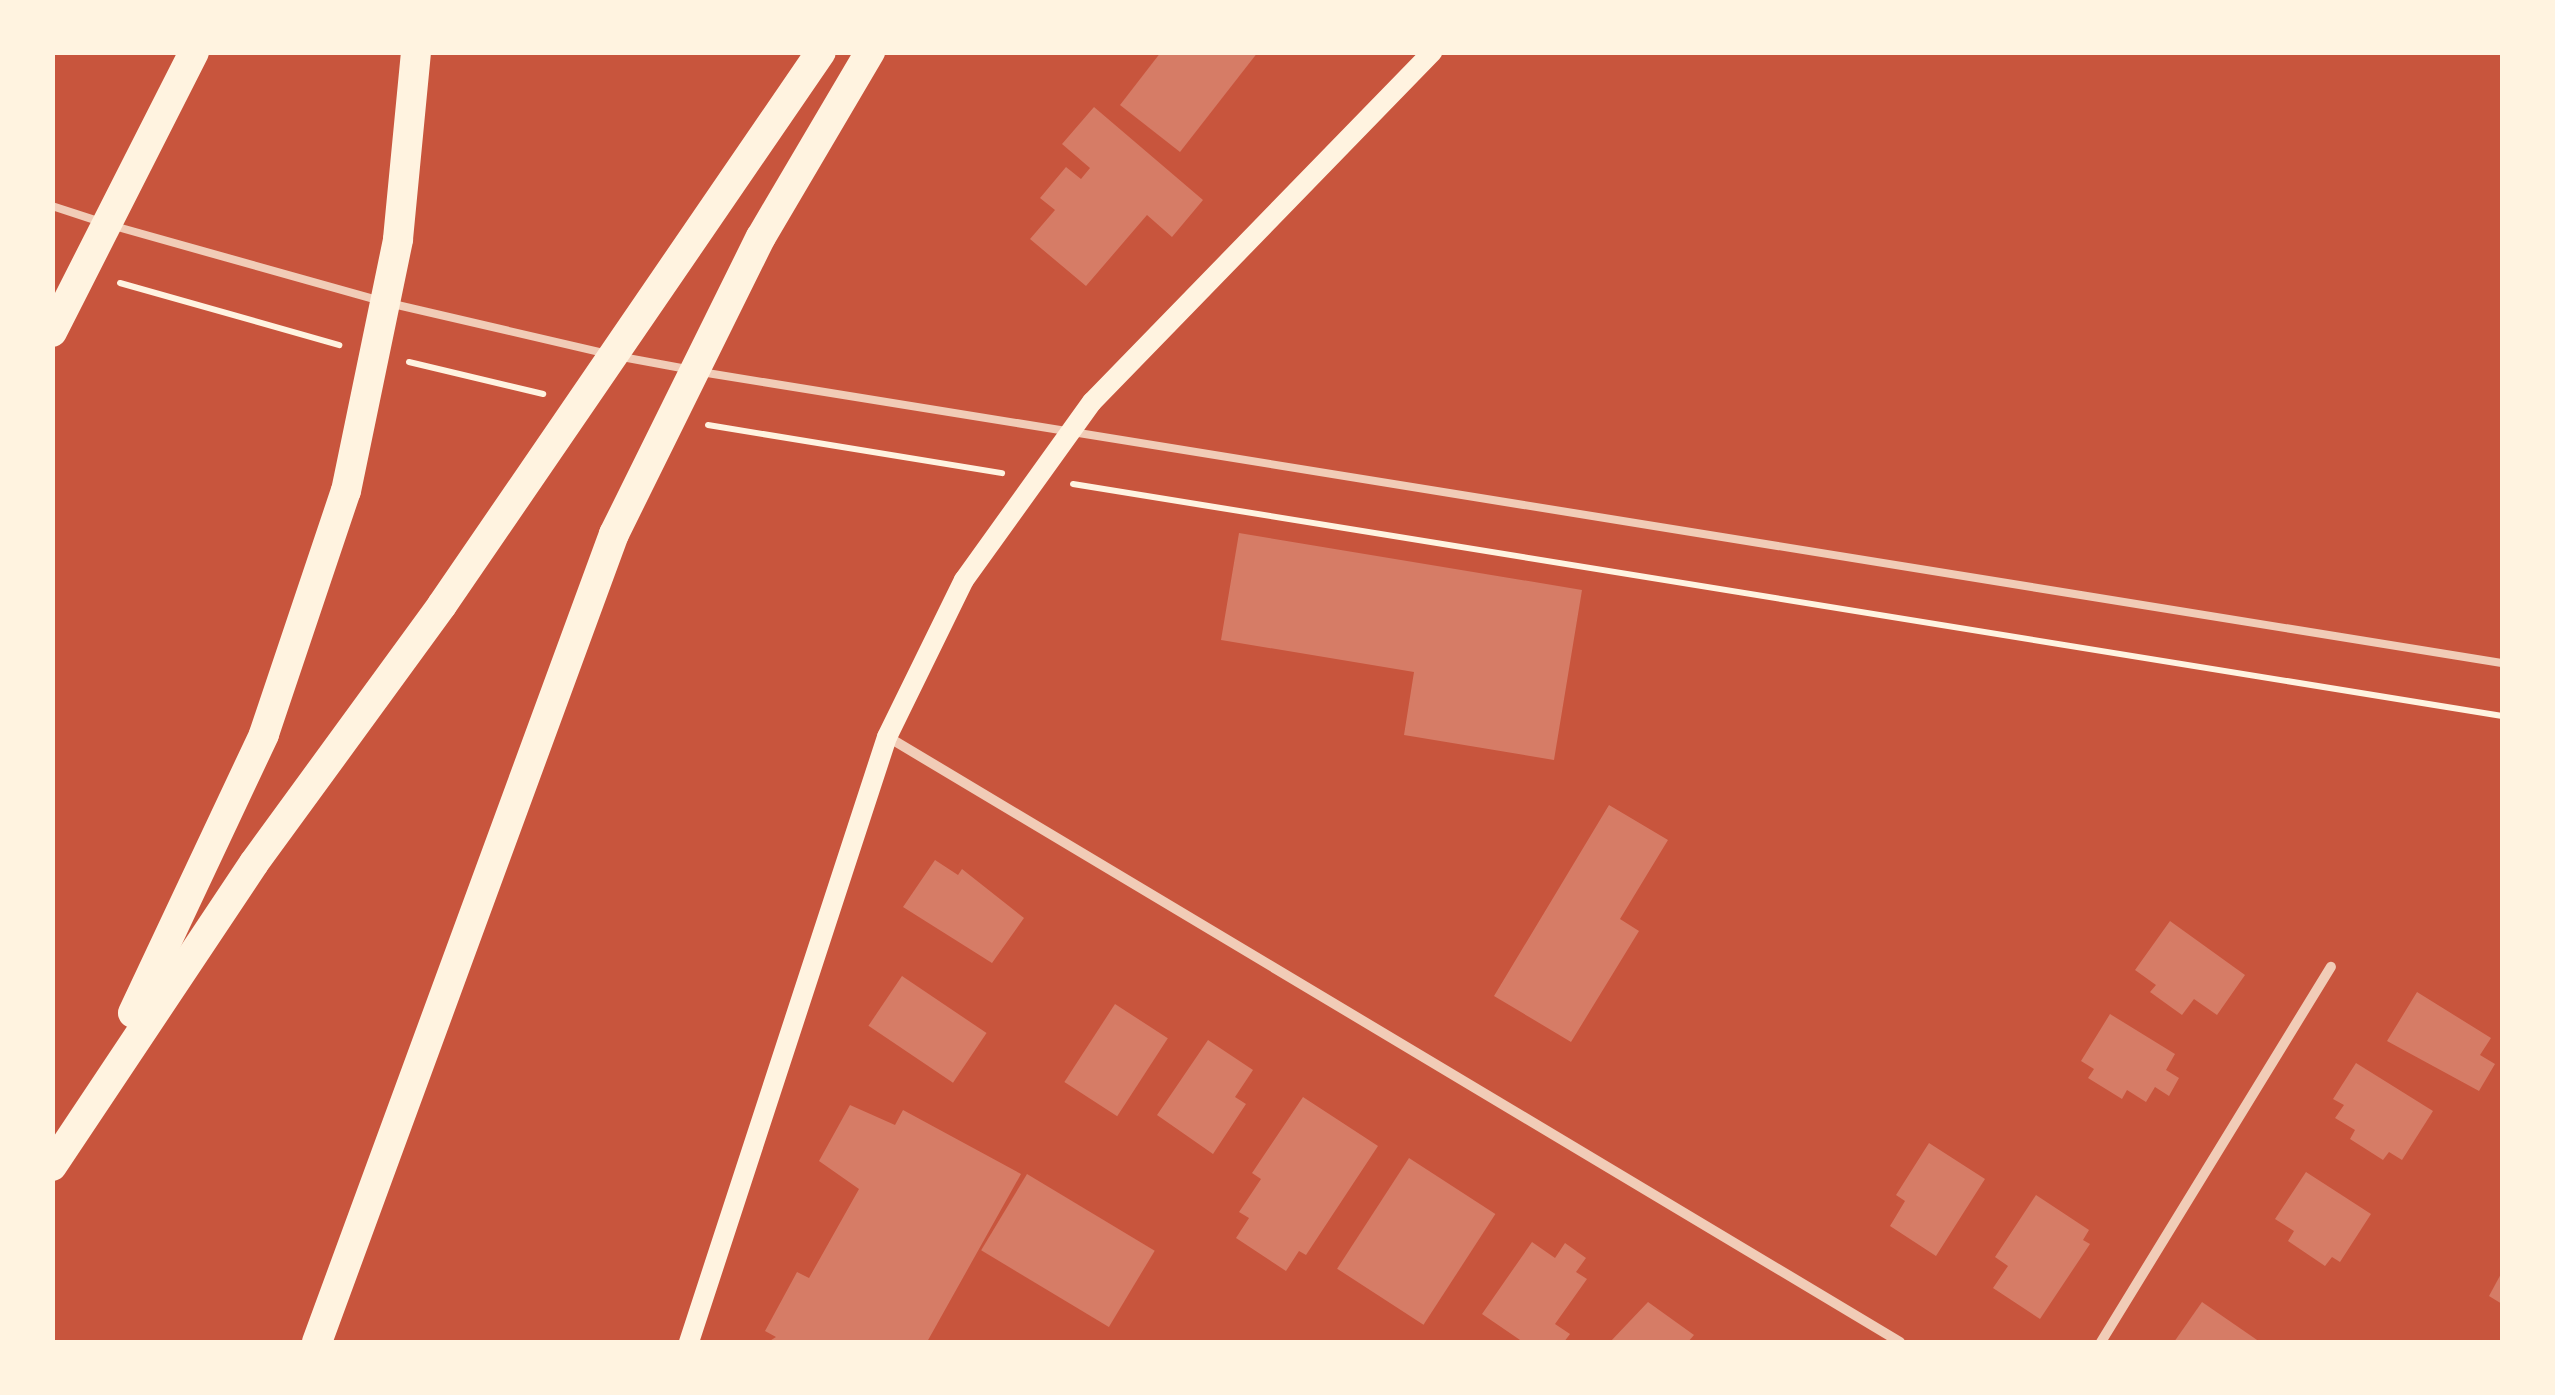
<!DOCTYPE html>
<html>
<head>
<meta charset="utf-8">
<style>
  body { margin:0 }
  #map { position:relative; width:2555px; height:1395px; overflow:hidden; background:#c8553d; font-family:Cabin,sans-serif }
  div>[style] { position:absolute }
  [style*='--x'] { left:calc(var(--x)*1px); top:calc(var(--y)*1px); width:calc(var(--w)*1px); rotate:calc(var(--a)*1deg) }
  .building>* { inset:0; background:#d67c66; transform-origin:0 0 }
  .path>* { height:6px; margin:-3px; padding:0 3px; transform-origin:3px; border-radius:3px; background:#fff3e0 }
  .service>* { height:8px; margin:-4px; padding:0 4px; transform-origin:4px; border-radius:4px; background:#f1ccb7 }
  .minor>* { height:10px; margin:-5px; padding:0 5px; transform-origin:5px; border-radius:5px; background:#f1ccb7 }
  .secondary>* { height:20px; margin:-10px; padding:0 10px; transform-origin:10px; border-radius:10px; background:#fff3e0 }
  .motorway>* { height:30px; margin:-15px; padding:0 15px; transform-origin:15px; border-radius:15px; background:#fff3e0 }
  span { translate:-50% -50%; white-space:nowrap; text-align:center; line-height:1.15; -webkit-text-stroke:9px #fff3e0; paint-order:stroke }
  .frame { position:absolute; inset:0; border:55px solid #fff3e0; pointer-events:none }
</style>
</head>
<body>
<div id="map">
  <div class="building">
    <i style="clip-path:polygon(1161px 52px,1258px 52px,1180px 152px,1120px 105px)"></i>
    <i style="clip-path:polygon(1094px 107px,1203px 200px,1172px 237px,1147px 215px,1086px 286px,1030px 239px,1055px 210px,1040px 198px,1066px 167px,1081px 179px,1090px 168px,1062px 144px)"></i>
    <i style="clip-path:polygon(1239px 533px,1582px 590px,1554px 760px,1404px 735px,1414px 672px,1221px 640px)"></i>
    <i style="clip-path:polygon(1609px 805px,1668px 840px,1620px 919px,1639px 931px,1571px 1042px,1494px 996px)"></i>
    <i style="clip-path:polygon(935px 860px,958px 875px,962px 869px,1024px 918px,992px 963px,903px 907px)"></i>
    <i style="clip-path:polygon(2170px 921px,2245px 975px,2217px 1015px,2194px 999px,2182px 1015px,2150px 992px,2156px 985px,2135px 970px)"></i>
    <i style="left:902px;top:976px;width:102px;height:60px;rotate:34deg"></i>
    <i style="clip-path:polygon(2417px 992px,2491px 1038px,2480px 1055px,2495px 1064px,2479px 1091px,2387px 1041px)"></i>
    <i style="left:1115px;top:1004px;width:63px;height:93px;rotate:33deg"></i>
    <i style="clip-path:polygon(2110px 1014px,2175px 1054px,2166px 1070px,2179px 1078px,2169px 1096px,2155px 1087px,2146px 1102px,2127px 1090px,2122px 1099px,2088px 1078px,2094px 1069px,2081px 1061px)"></i>
    <i style="clip-path:polygon(1208px 1040px,1253px 1070px,1235px 1097px,1246px 1104px,1213px 1154px,1157px 1115px)"></i>
    <i style="clip-path:polygon(2356px 1063px,2433px 1111px,2402px 1160px,2389px 1152px,2383px 1160px,2350px 1139px,2355px 1130px,2335px 1118px,2344px 1105px,2333px 1099px)"></i>
    <i style="clip-path:polygon(1303px 1097px,1378px 1146px,1306px 1255px,1299px 1251px,1286px 1271px,1236px 1238px,1249px 1218px,1239px 1212px,1261px 1179px,1252px 1173px)"></i>
    <i style="clip-path:polygon(850px 1105px,895px 1125px,903px 1110px,1021px 1174px,927px 1342px,768px 1342px,776px 1337px,765px 1331px,797px 1272px,809px 1278px,859px 1189px,819px 1161px)"></i>
    <i style="clip-path:polygon(1929px 1143px,1985px 1179px,1936px 1256px,1890px 1226px,1905px 1201px,1896px 1195px)"></i>
    <i style="left:1409px;top:1158px;width:103px;height:132px;rotate:33deg"></i>
    <i style="clip-path:polygon(2306px 1172px,2371px 1214px,2340px 1262px,2332px 1257px,2325px 1266px,2288px 1241px,2294px 1231px,2275px 1219px)"></i>
    <i style="left:1027px;top:1174px;width:149px;height:89px;rotate:31deg"></i>
    <i style="clip-path:polygon(2036px 1195px,2089px 1230px,2083px 1240px,2090px 1244px,2040px 1319px,1993px 1288px,2008px 1266px,1995px 1257px)"></i>
    <i style="clip-path:polygon(1532px 1242px,1555px 1258px,1565px 1243px,1586px 1258px,1576px 1272px,1587px 1279px,1555px 1324px,1570px 1334px,1564px 1342px,1523px 1342px,1482px 1314px)"></i>
    <i style="clip-path:polygon(2502px 1272px,2502px 1304px,2489px 1296px)"></i>
    <i style="clip-path:polygon(1648px 1302px,1694px 1335px,1688px 1342px,1610px 1342px)"></i>
    <i style="clip-path:polygon(2202px 1302px,2260px 1342px,2174px 1342px)"></i>
  </div>
  <div class="path">
    <i style="--x:120;--y:283;--w:228;--a:15.8"></i>
    <i style="--x:409;--y:362;--w:138;--a:13.4"></i>
    <i style="--x:708;--y:425;--w:298;--a:9.3"></i>
    <i style="--x:1073;--y:484;--w:1448;--a:9.22"></i>
  </div>
  <div class="service">
    <i style="--x:52;--y:206;--w:52;--a:18.1"></i>
    <i style="--x:114;--y:226;--w:276;--a:15.7"></i>
    <i style="--x:393;--y:304;--w:217;--a:13.1"></i>
    <i style="--x:622;--y:357;--w:66;--a:10.5"></i>
    <i style="--x:701;--y:372;--w:1824;--a:9.18"></i>
  </div>
  <div class="minor">
    <i style="--x:888;--y:737;--w:1179;--a:30.87"></i>
    <i style="--x:2101;--y:1342;--w:440;--a:-58.5"></i>
  </div>
  <div class="secondary">
    <i style="--x:689;--y:1342;--w:637;--a:-71.88"></i>
    <i style="--x:887;--y:737;--w:175;--a:-63.9"></i>
    <i style="--x:964;--y:580;--w:219;--a:-54.3"></i>
    <i style="--x:1092;--y:402;--w:488;--a:-45.8"></i>
  </div>
  <div class="motorway">
    <i style="--x:52;--y:332;--w:314;--a:-63.1"></i>
    <i style="--x:133;--y:1013;--w:308;--a:-64.8"></i>
    <i style="--x:264;--y:734;--w:256;--a:-71.4"></i>
    <i style="--x:346;--y:491;--w:257;--a:-78.3"></i>
    <i style="--x:398;--y:239;--w:188;--a:-84.5"></i>
    <i style="--x:52;--y:1166;--w:364;--a:-56.3"></i>
    <i style="--x:254;--y:863;--w:319;--a:-53.9"></i>
    <i style="--x:442;--y:605;--w:670;--a:-55.58"></i>
    <i style="--x:317;--y:1342;--w:861;--a:-69.82"></i>
    <i style="--x:614;--y:534;--w:331;--a:-63.7"></i>
    <i style="--x:761;--y:237;--w:215;--a:-59.5"></i>
  </div>
  <div class="frame"></div>
</div>
</body>
</html>
